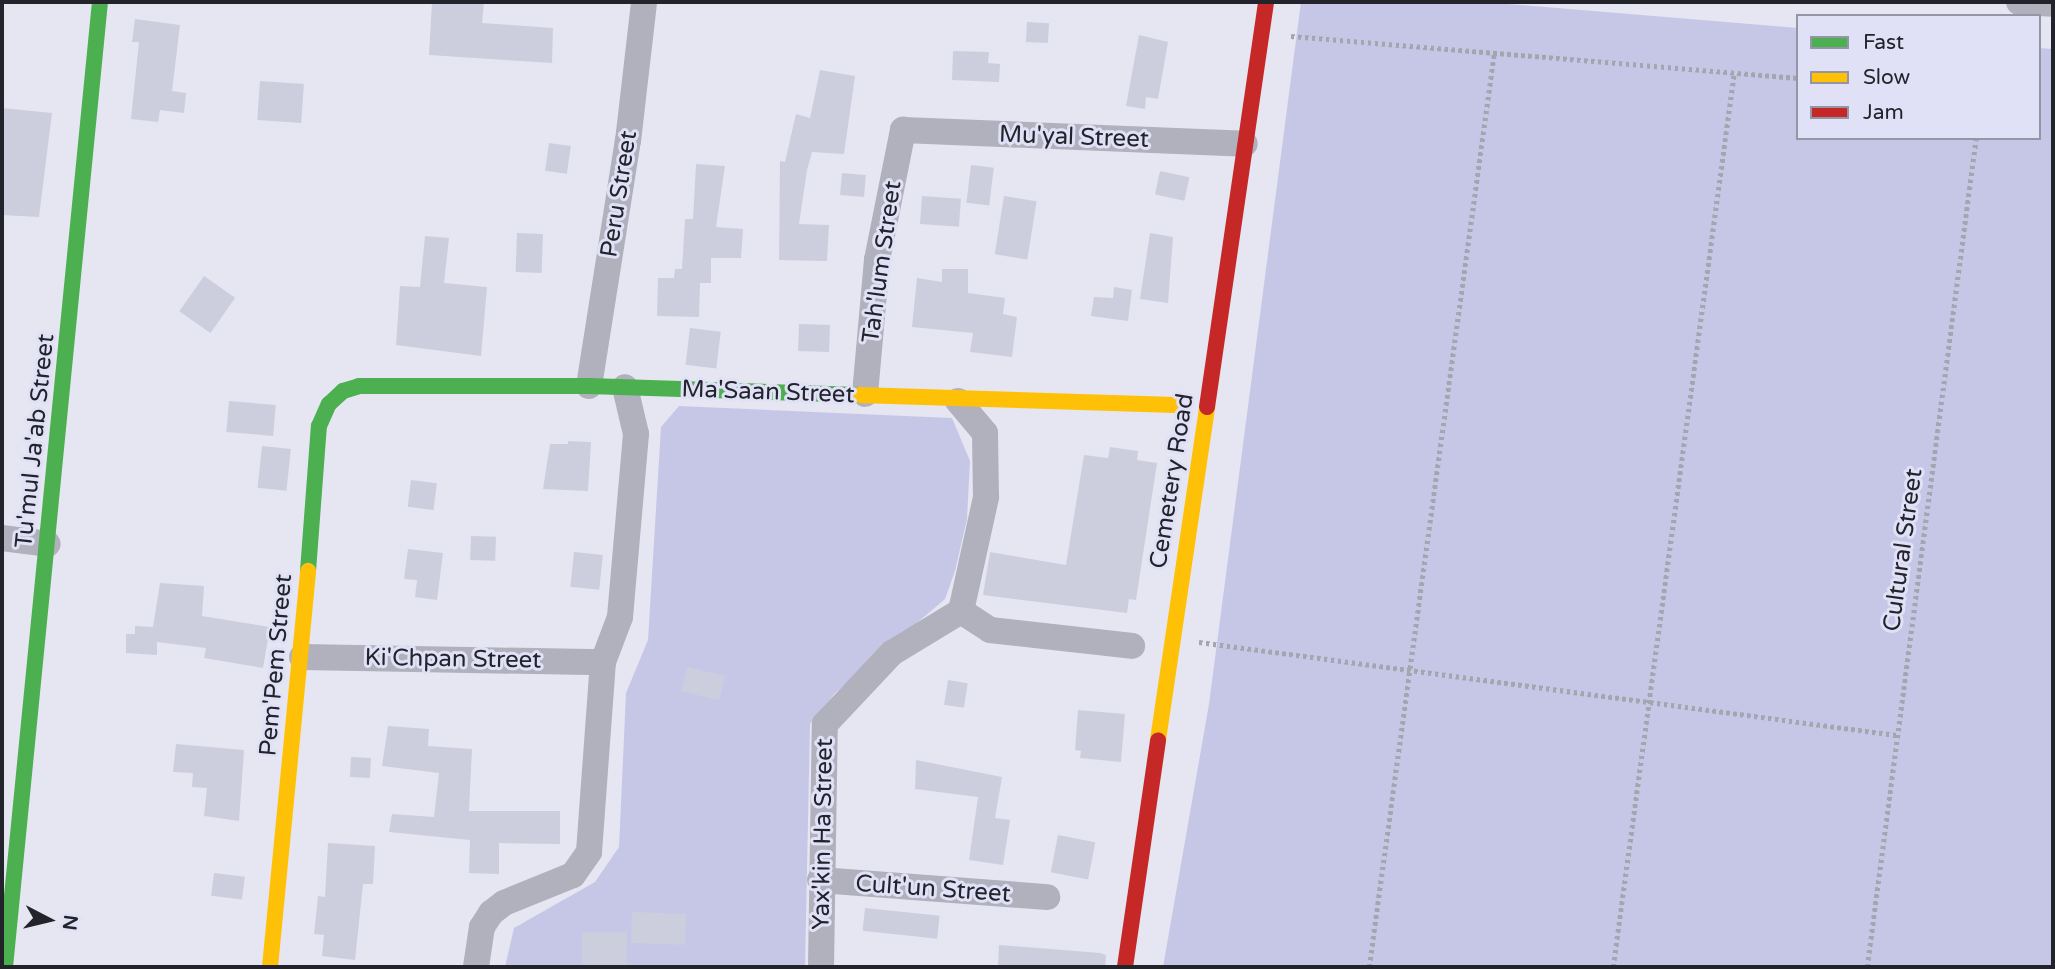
<!DOCTYPE html>
<html>
<head>
<meta charset="utf-8">
<style>
  body { margin:0 }
  #map { position:relative; width:2055px; height:969px; overflow:hidden; background:#e5e6f1; font-family:"Varela Round",sans-serif }
  div>[style] { position:absolute }
  [style*='--x'] { left:calc(var(--x)*1px); top:calc(var(--y)*1px); width:calc(var(--w)*1px); rotate:calc(var(--a)*1deg) }
  .green>* { inset:0; background:#c6c7e7 }
  .building>* { inset:0; background:#cdcedd; transform-origin:0 0 }
  .path>* { height:4.5px; margin-top:-2.25px; transform-origin:0; background:repeating-linear-gradient(90deg,#a4a5ae 0 3.5px,transparent 0 7px) }
  .street>* { height:26px; margin:-13px; padding:0 13px; transform-origin:13px; border-radius:13px; background:#b0b1bc }
  .fast>* { height:16px; margin:-8px; padding:0 8px; transform-origin:8px; border-radius:8px; background:#4caf50 }
  .slow>* { height:16px; margin:-8px; padding:0 8px; transform-origin:8px; border-radius:8px; background:#ffc107 }
  .jam>* { height:16px; margin:-8px; padding:0 8px; transform-origin:8px; border-radius:8px; background:#c62828 }
  span { translate:-50% -50%; white-space:nowrap; text-align:center; line-height:1.15; -webkit-text-stroke:6px #e0e1f6; paint-order:stroke }
  .street-label { font-size:24px; color:#23242b }
  .frame { position:absolute; inset:0; border:4px solid #23242b; pointer-events:none }
  .legend { position:absolute; left:1796px; top:14px; width:245px; height:126px; box-sizing:border-box; background:#e0e1f6; border:2px solid #9495a5; margin:0; padding:9px 12px; list-style:none; font-size:21px; color:#23242b }
  .legend li { display:flex; align-items:center; gap:14px; height:35px }
  .legend b { width:35px; border:2px solid #9495a5 }
  .north { position:absolute; left:14px; top:885px; width:70px; height:70px; -webkit-text-stroke:5px #e0e1f6; paint-order:stroke; rotate:97deg; font-size:19px; font-weight:700; line-height:28px; text-align:center; color:#23242b }
  .north::after { content:''; display:block; margin:auto; width:24px; height:32px; background:#23242b; clip-path:polygon(50% 0,100% 100%,50% 72%,0 100%) }
</style>
</head>
<body>
<div id="map">
  <div class="green">
    <i style="clip-path:polygon(1301px 2px,1484px 2px,1798px 28px,1798px 138px,2039px 138px,2039px 48px,2053px 49px,2053px 967px,1163px 967px,1209px 704px)"></i>
    <i style="clip-path:polygon(679px 406px,952px 418px,970px 461px,967px 519px,955px 571px,945px 599px,835px 693px,810px 724px,805px 967px,505px 967px,514px 928px,595px 882px,619px 847px,626px 693px,648px 640px,661px 427px)"></i>
  </div>
  <div class="building">
    <i style="clip-path:polygon(432px 2px,484px 2px,482px 23px,553px 28px,552px 63px,429px 55px)"></i>
    <i style="clip-path:polygon(135px 19px,180px 25px,172px 91px,186px 93px,184px 113px,160px 110px,158px 122px,131px 119px,139px 42px,132px 42px)"></i>
    <i style="left:1027px;top:22px;width:22px;height:20px;rotate:3deg"></i>
    <i style="clip-path:polygon(1139px 35px,1168px 42px,1158px 99px,1146px 97px,1145px 109px,1126px 106px)"></i>
    <i style="clip-path:polygon(953px 51px,989px 52px,988px 63px,1000px 64px,999px 82px,952px 80px)"></i>
    <i style="clip-path:polygon(820px 70px,855px 76px,844px 154px,812px 152px,807px 170px,799px 224px,829px 225px,827px 261px,779px 260px,780px 161px,785px 162px,796px 114px,810px 118px)"></i>
    <i style="left:260px;top:81px;width:44px;height:39px;rotate:4deg"></i>
    <i style="clip-path:polygon(2px 108px,52px 113px,39px 217px,2px 215px)"></i>
    <i style="left:549px;top:143px;width:22px;height:28px;rotate:8deg"></i>
    <i style="clip-path:polygon(696px 164px,725px 166px,716px 227px,743px 229px,741px 258px,711px 258px,711px 283px,700px 283px,699px 317px,657px 316px,658px 278px,674px 278px,675px 269px,682px 269px,685px 219px,693px 219px)"></i>
    <i style="left:971px;top:165px;width:23px;height:38px;rotate:7deg"></i>
    <i style="left:1160px;top:171px;width:30px;height:24px;rotate:12deg"></i>
    <i style="left:842px;top:173px;width:24px;height:22px;rotate:5deg"></i>
    <i style="left:922px;top:196px;width:39px;height:28px;rotate:4deg"></i>
    <i style="left:1004px;top:196px;width:33px;height:59px;rotate:9deg"></i>
    <i style="left:517px;top:233px;width:26px;height:39px;rotate:2deg"></i>
    <i style="clip-path:polygon(1150px 233px,1173px 237px,1168px 303px,1140px 299px)"></i>
    <i style="clip-path:polygon(425px 236px,449px 238px,444px 283px,487px 287px,481px 356px,396px 345px,400px 286px,420px 287px)"></i>
    <i style="clip-path:polygon(942px 269px,968px 269px,968px 293px,1005px 298px,1003px 314px,1017px 317px,1012px 357px,970px 352px,973px 333px,912px 327px,917px 278px,942px 282px)"></i>
    <i style="left:204px;top:276px;width:38px;height:43px;rotate:35deg"></i>
    <i style="clip-path:polygon(1114px 287px,1132px 290px,1128px 321px,1091px 316px,1094px 297px,1113px 298px)"></i>
    <i style="left:799px;top:324px;width:31px;height:27px;rotate:2deg"></i>
    <i style="left:690px;top:328px;width:31px;height:37px;rotate:7deg"></i>
    <i style="left:229px;top:401px;width:47px;height:31px;rotate:5deg"></i>
    <i style="clip-path:polygon(568px 441px,591px 442px,588px 491px,543px 489px,550px 444px,568px 444px)"></i>
    <i style="left:262px;top:446px;width:29px;height:42px;rotate:6deg"></i>
    <i style="clip-path:polygon(1110px 447px,1138px 451px,1137px 460px,1157px 463px,1136px 600px,1129px 599px,1127px 613px,983px 595px,990px 552px,1066px 565px,1084px 455px,1108px 458px)"></i>
    <i style="left:411px;top:480px;width:26px;height:27px;rotate:7deg"></i>
    <i style="left:471px;top:536px;width:25px;height:24px;rotate:2deg"></i>
    <i style="clip-path:polygon(408px 549px,443px 553px,437px 600px,415px 597px,417px 580px,404px 579px)"></i>
    <i style="left:574px;top:552px;width:29px;height:35px;rotate:6deg"></i>
    <i style="clip-path:polygon(160px 583px,204px 586px,202px 616px,270px 627px,263px 668px,204px 658px,206px 648px,157px 642px,157px 655px,126px 653px,126px 634px,135px 634px,135px 626px,153px 627px)"></i>
    <i style="left:687px;top:667px;width:39px;height:25px;rotate:13deg"></i>
    <i style="left:948px;top:680px;width:20px;height:25px;rotate:9deg"></i>
    <i style="clip-path:polygon(1078px 710px,1125px 714px,1121px 762px,1080px 758px,1081px 751px,1075px 750px)"></i>
    <i style="clip-path:polygon(388px 726px,429px 729px,428px 746px,472px 749px,469px 811px,560px 811px,560px 844px,499px 843px,499px 874px,469px 873px,470px 840px,389px 832px,392px 814px,434px 817px,439px 773px,382px 766px)"></i>
    <i style="clip-path:polygon(176px 744px,244px 750px,239px 821px,204px 816px,207px 788px,192px 787px,193px 773px,173px 772px)"></i>
    <i style="left:351px;top:757px;width:20px;height:20px;rotate:3deg"></i>
    <i style="clip-path:polygon(916px 760px,1002px 777px,995px 818px,1010px 820px,1003px 865px,969px 860px,978px 797px,915px 789px)"></i>
    <i style="left:1058px;top:835px;width:38px;height:38px;rotate:11deg"></i>
    <i style="clip-path:polygon(328px 843px,375px 846px,373px 884px,363px 884px,355px 960px,322px 956px,324px 935px,314px 934px,318px 896px,325px 897px)"></i>
    <i style="left:214px;top:873px;width:31px;height:23px;rotate:7deg"></i>
    <i style="left:865px;top:908px;width:75px;height:23px;rotate:6deg"></i>
    <i style="left:632px;top:912px;width:54px;height:31px;rotate:2deg"></i>
    <i style="left:627px;top:932px;width:35px;height:45px;rotate:90deg"></i>
    <i style="clip-path:polygon(999px 945px,1100px 953px,1106px 955px,1105px 967px,998px 967px)"></i>
  </div>
  <div class="path">
    <i style="--x:1291;--y:36;--w:509;--a:4.74"></i>
    <i style="--x:1199;--y:642;--w:703;--a:7.6"></i>
    <i style="--x:1369;--y:967;--w:923;--a:-82.21"></i>
    <i style="--x:1613;--y:967;--w:902;--a:-82.29"></i>
    <i style="--x:1867;--y:967;--w:836;--a:-82.51"></i>
  </div>
  <div class="street">
    <i style="--x:2019;--y:2;--w:34;--a:3"></i>
    <i style="--x:589;--y:386;--w:248;--a:-81"></i>
    <i style="--x:628;--y:141;--w:140;--a:-83.4"></i>
    <i style="--x:865;--y:394;--w:135;--a:-84.9"></i>
    <i style="--x:877;--y:260;--w:133;--a:-78.7"></i>
    <i style="--x:903;--y:130;--w:342;--a:2.3"></i>
    <i style="--x:2;--y:538;--w:46;--a:7.4"></i>
    <i style="--x:961;--y:611;--w:35;--a:33"></i>
    <i style="--x:990;--y:630;--w:143;--a:6.4"></i>
    <i style="--x:302;--y:657;--w:301;--a:1"></i>
    <i style="--x:820;--y:880;--w:228;--a:4.3"></i>
    <i style="--x:476;--y:967;--w:40;--a:-81.5"></i>
    <i style="--x:482;--y:927;--w:17;--a:-57"></i>
    <i style="--x:491;--y:913;--w:16;--a:-38"></i>
    <i style="--x:504;--y:903;--w:74;--a:-22.1"></i>
    <i style="--x:573;--y:875;--w:28;--a:-55"></i>
    <i style="--x:589;--y:852;--w:191;--a:-85.8"></i>
    <i style="--x:603;--y:662;--w:48;--a:-69.3"></i>
    <i style="--x:620;--y:617;--w:184;--a:-85"></i>
    <i style="--x:636;--y:434;--w:48;--a:-103.2"></i>
    <i style="--x:821;--y:967;--w:243;--a:-89.1"></i>
    <i style="--x:825;--y:724;--w:98;--a:-46.7"></i>
    <i style="--x:892;--y:653;--w:81;--a:-31.3"></i>
    <i style="--x:961;--y:611;--w:117;--a:-77.6"></i>
    <i style="--x:986;--y:497;--w:64;--a:-90.9"></i>
    <i style="--x:985;--y:433;--w:42;--a:-130.2"></i>
  </div>
  <div class="fast">
    <i style="--x:308;--y:571;--w:145;--a:-85.7"></i>
    <i style="--x:319;--y:426;--w:24;--a:-66"></i>
    <i style="--x:329;--y:404;--w:19;--a:-43"></i>
    <i style="--x:343;--y:391;--w:17;--a:-17"></i>
    <i style="--x:359;--y:386;--w:230;--a:0"></i>
    <i style="--x:589;--y:386;--w:270;--a:1.9"></i>
    <i style="--x:5;--y:967;--w:970;--a:-84.38"></i>
  </div>
  <div class="slow">
    <i style="--x:859;--y:395;--w:317;--a:1.8"></i>
    <i style="--x:1158;--y:740;--w:337;--a:-81.6"></i>
    <i style="--x:270;--y:967;--w:398;--a:-84.5"></i>
  </div>
  <div class="jam">
    <i style="--x:1207;--y:407;--w:409;--a:-81.7"></i>
    <i style="--x:1125;--y:967;--w:229;--a:-81.7"></i>
  </div>
  <div class="street-label">
    <span style="left:1074px;top:137px;rotate:2deg">Mu'yal Street</span>
    <span style="left:619px;top:194px;rotate:-81deg">Peru Street</span>
    <span style="left:882px;top:262px;rotate:-82deg">Tah'lum Street</span>
    <span style="left:768px;top:392px;rotate:2deg">Ma'Saan Street</span>
    <span style="left:35px;top:441px;rotate:-84deg">Tu'mul Ja'ab Street</span>
    <span style="left:1172px;top:481px;rotate:-81deg">Cemetery Road</span>
    <span style="left:1903px;top:550px;rotate:-82deg">Cultural Street</span>
    <span style="left:453px;top:659px;rotate:1deg">Ki'Chpan Street</span>
    <span style="left:276px;top:665px;rotate:-85deg">Pem'Pem Street</span>
    <span style="left:823px;top:834px;rotate:-89deg">Yax'kin Ha Street</span>
    <span style="left:933px;top:889px;rotate:4deg">Cult'un Street</span>
  </div>
  <div class="frame"></div>
  <ul class="legend">
  <li><b style="height:9px;background:#4caf50"></b>Fast</li>
  <li><b style="height:9px;background:#ffc107"></b>Slow</li>
  <li><b style="height:9px;background:#c62828"></b>Jam</li>
  </ul>
  <div class="north">N</div>
</div>
</body>
</html>
